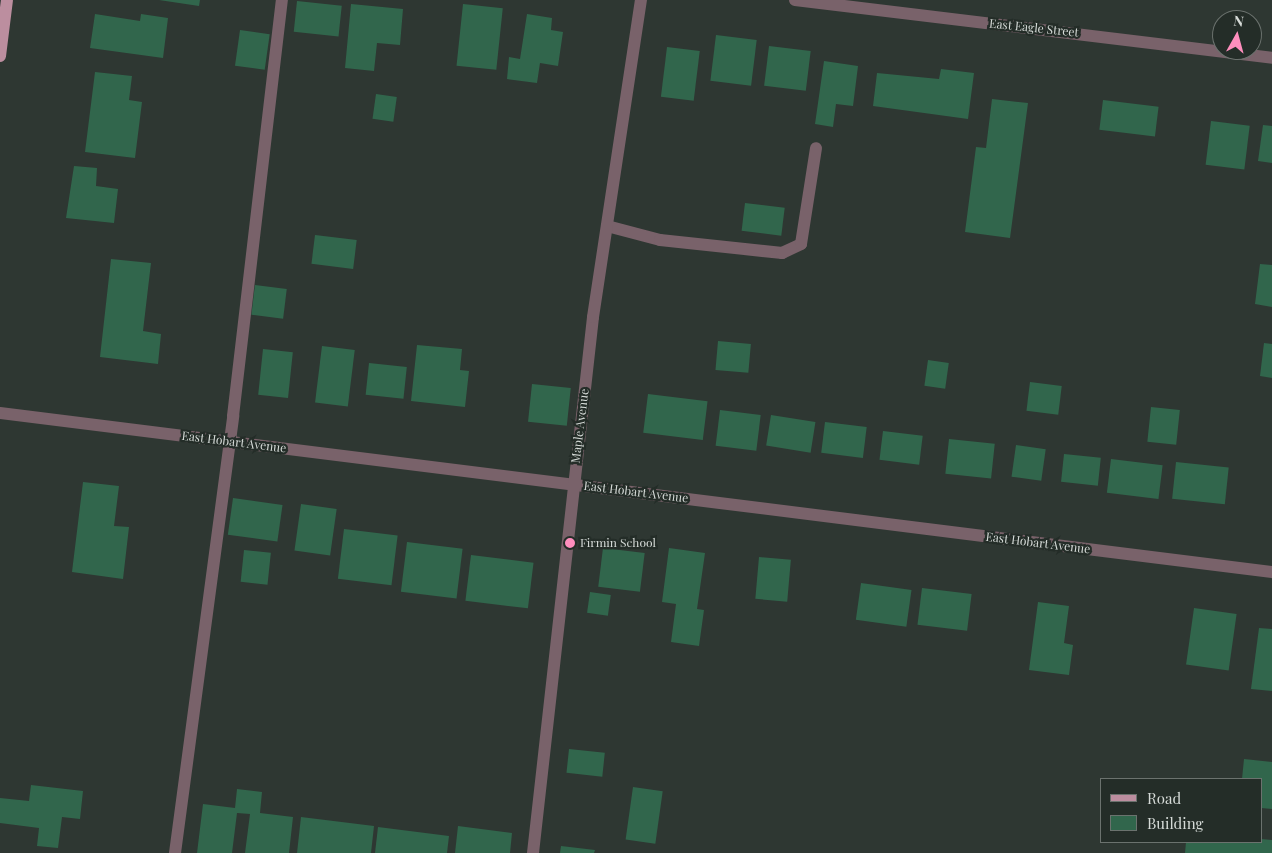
<!DOCTYPE html>
<html>
<head>
<meta charset="utf-8">
<style>
  body { margin:0 }
  #map { position:relative; width:1272px; height:853px; overflow:hidden; background:#2e3732; font-family:"Playfair Display",serif }
  div>[style] { position:absolute }
  [style*='--x'] { left:calc(var(--x)*1px); top:calc(var(--y)*1px); width:calc(var(--w)*1px); rotate:calc(var(--a)*1deg) }
  .building>* { inset:0; background:#31664c; transform-origin:0 0 }
  .minor>* { height:12px; margin:-6px; padding:0 6px; transform-origin:6px; border-radius:6px; background:#79626a }
  .major>* { height:12px; margin:-6px; padding:0 6px; transform-origin:6px; border-radius:6px; background:#bc8e9f }
  .dots>* { width:14px; height:14px; translate:-50% -50%; box-sizing:border-box; border:2px solid #242d28; border-radius:50% }
  span { translate:-50% -50%; white-space:nowrap; text-align:center; line-height:1.15; -webkit-text-stroke:4.5px #242d28; paint-order:stroke }
  .street-label { font-size:12px; color:#d5dad7 }
  .poi-label { font-size:12px; color:#d5dad7 }
  .left { translate:0 -50%; text-align:left }
  .legend { position:absolute; left:1100px; top:778px; width:162px; height:65px; box-sizing:border-box; background:#242d28; border:1px solid #6b726e; margin:0; padding:6px 9px; list-style:none; font-size:15px; color:#d5dad7 }
  .legend li { display:flex; align-items:center; gap:10px; height:25px }
  .legend b { width:25px; border:1px solid #6b726e }
  .north { position:absolute; left:1212px; top:10px; width:50px; height:50px; box-sizing:border-box; background:#242d28; border:1px solid #6b726e; border-radius:50%; rotate:7deg; font-size:14px; font-weight:700; line-height:20px; text-align:center; color:#d5dad7 }
  .north::after { content:''; display:block; margin:auto; width:18px; height:22px; background:#fe8ebd; clip-path:polygon(50% 0,100% 100%,50% 72%,0 100%) }
</style>
</head>
<body>
<div id="map">
  <div class="building">
    <i style="clip-path:polygon(159px 0,200px 0,199px 6px)"></i>
    <i style="left:297px;top:1px;width:45px;height:31px;rotate:6deg"></i>
    <i style="clip-path:polygon(351px 4px,403px 9px,400px 45px,377px 43px,374px 71px,345px 68px)"></i>
    <i style="left:463px;top:4px;width:40px;height:62px;rotate:6deg"></i>
    <i style="clip-path:polygon(95px 14px,140px 21px,141px 14px,168px 18px,163px 58px,90px 48px)"></i>
    <i style="clip-path:polygon(527px 14px,552px 18px,551px 30px,563px 32px,558px 66px,540px 63px,537px 83px,507px 79px,509px 57px,520px 59px)"></i>
    <i style="left:240px;top:30px;width:30px;height:36px;rotate:8deg"></i>
    <i style="left:716px;top:35px;width:41px;height:46px;rotate:7deg"></i>
    <i style="left:769px;top:46px;width:42px;height:40px;rotate:7deg"></i>
    <i style="left:667px;top:47px;width:33px;height:50px;rotate:7deg"></i>
    <i style="clip-path:polygon(824px 61px,858px 66px,853px 106px,836px 104px,833px 127px,815px 124px)"></i>
    <i style="clip-path:polygon(941px 69px,974px 73px,968px 119px,873px 106px,877px 73px,939px 79px)"></i>
    <i style="clip-path:polygon(95px 72px,132px 76px,129px 100px,142px 102px,135px 158px,85px 152px)"></i>
    <i style="left:376px;top:94px;width:21px;height:25px;rotate:8deg"></i>
    <i style="clip-path:polygon(992px 99px,1028px 103px,1010px 238px,965px 232px,976px 147px,986px 148px)"></i>
    <i style="left:1103px;top:100px;width:56px;height:30px;rotate:7deg"></i>
    <i style="left:1211px;top:121px;width:39px;height:44px;rotate:7deg"></i>
    <i style="clip-path:polygon(1263px 125px,1272px 126px,1272px 163px,1258px 161px)"></i>
    <i style="clip-path:polygon(74px 166px,97px 168px,96px 186px,118px 189px,114px 223px,66px 218px)"></i>
    <i style="left:745px;top:203px;width:40px;height:28px;rotate:7deg"></i>
    <i style="left:315px;top:235px;width:42px;height:29px;rotate:7deg"></i>
    <i style="clip-path:polygon(111px 259px,151px 263px,143px 331px,161px 334px,158px 364px,100px 357px)"></i>
    <i style="clip-path:polygon(1260px 264px,1272px 265px,1272px 307px,1255px 304px)"></i>
    <i style="left:255px;top:285px;width:32px;height:30px;rotate:7deg"></i>
    <i style="left:718px;top:341px;width:33px;height:29px;rotate:5deg"></i>
    <i style="clip-path:polygon(1264px 343px,1272px 344px,1272px 378px,1260px 376px)"></i>
    <i style="clip-path:polygon(417px 345px,462px 349px,460px 370px,469px 371px,465px 407px,411px 401px)"></i>
    <i style="left:322px;top:346px;width:33px;height:57px;rotate:7deg"></i>
    <i style="left:263px;top:349px;width:30px;height:46px;rotate:6deg"></i>
    <i style="left:928px;top:360px;width:21px;height:26px;rotate:8deg"></i>
    <i style="left:369px;top:363px;width:38px;height:32px;rotate:6deg"></i>
    <i style="left:1030px;top:382px;width:32px;height:29px;rotate:7deg"></i>
    <i style="left:532px;top:384px;width:39px;height:38px;rotate:6deg"></i>
    <i style="left:648px;top:394px;width:60px;height:39px;rotate:7deg"></i>
    <i style="left:1151px;top:407px;width:29px;height:35px;rotate:6deg"></i>
    <i style="left:720px;top:410px;width:41px;height:36px;rotate:7deg"></i>
    <i style="left:771px;top:415px;width:45px;height:31px;rotate:9deg"></i>
    <i style="left:825px;top:422px;width:42px;height:31px;rotate:7deg"></i>
    <i style="left:883px;top:431px;width:40px;height:29px;rotate:7deg"></i>
    <i style="left:949px;top:439px;width:46px;height:35px;rotate:6deg"></i>
    <i style="left:1016px;top:445px;width:30px;height:32px;rotate:8deg"></i>
    <i style="left:1064px;top:454px;width:37px;height:28px;rotate:6deg"></i>
    <i style="left:1111px;top:459px;width:52px;height:34px;rotate:7deg"></i>
    <i style="left:1176px;top:462px;width:53px;height:37px;rotate:6deg"></i>
    <i style="clip-path:polygon(83px 482px,119px 486px,114px 526px,129px 527px,123px 579px,72px 572px)"></i>
    <i style="left:233px;top:498px;width:50px;height:37px;rotate:8deg"></i>
    <i style="left:301px;top:504px;width:36px;height:47px;rotate:8deg"></i>
    <i style="left:344px;top:529px;width:54px;height:50px;rotate:7deg"></i>
    <i style="left:407px;top:542px;width:56px;height:50px;rotate:7deg"></i>
    <i style="left:603px;top:548px;width:42px;height:39px;rotate:7deg"></i>
    <i style="clip-path:polygon(669px 548px,705px 553px,697px 609px,704px 610px,699px 646px,671px 642px,676px 604px,662px 602px)"></i>
    <i style="left:244px;top:550px;width:27px;height:32px;rotate:6deg"></i>
    <i style="left:471px;top:555px;width:63px;height:46px;rotate:7deg"></i>
    <i style="left:759px;top:557px;width:32px;height:42px;rotate:5deg"></i>
    <i style="left:861px;top:583px;width:51px;height:37px;rotate:8deg"></i>
    <i style="left:922px;top:588px;width:50px;height:37px;rotate:7deg"></i>
    <i style="left:590px;top:592px;width:21px;height:21px;rotate:8deg"></i>
    <i style="clip-path:polygon(1038px 602px,1069px 606px,1064px 643px,1073px 645px,1069px 675px,1029px 670px)"></i>
    <i style="left:1194px;top:608px;width:43px;height:57px;rotate:8deg"></i>
    <i style="clip-path:polygon(1259px 628px,1272px 629px,1272px 691px,1251px 689px)"></i>
    <i style="left:569px;top:749px;width:36px;height:24px;rotate:6deg"></i>
    <i style="clip-path:polygon(1244px 759px,1272px 762px,1272px 809px,1261px 808px,1261px 779px,1242px 779px)"></i>
    <i style="clip-path:polygon(31px 785px,83px 791px,80px 819px,62px 817px,58px 848px,37px 846px,39px 828px,0 823px,0 798px,29px 801px)"></i>
    <i style="left:633px;top:787px;width:30px;height:53px;rotate:8deg"></i>
    <i style="clip-path:polygon(237px 789px,262px 792px,260px 813px,293px 817px,289px 853px,245px 853px,250px 814px,237px 813px,232px 853px,197px 853px,203px 804px,235px 808px)"></i>
    <i style="clip-path:polygon(301px 817px,374px 826px,371px 853px,297px 853px)"></i>
    <i style="clip-path:polygon(458px 826px,512px 833px,510px 853px,455px 853px)"></i>
    <i style="clip-path:polygon(378px 827px,449px 836px,447px 853px,375px 853px)"></i>
    <i style="clip-path:polygon(1261px 839px,1272px 840px,1272px 853px,1185px 853px,1186px 842px,1261px 842px)"></i>
    <i style="clip-path:polygon(561px 846px,595px 850px,594px 853px,560px 853px)"></i>
  </div>
  <div class="minor">
    <i style="--x:795;--y:0;--w:481;--a:6.9"></i>
    <i style="--x:607;--y:226;--w:55;--a:14.8"></i>
    <i style="--x:660;--y:240;--w:123;--a:6.1"></i>
    <i style="--x:782;--y:253;--w:21;--a:-25"></i>
    <i style="--x:801;--y:244;--w:97;--a:-81.1"></i>
    <i style="--x:0;--y:413;--w:1282;--a:7.13"></i>
    <i style="--x:175;--y:853;--w:441;--a:-82.4"></i>
    <i style="--x:233;--y:416;--w:419;--a:-83.3"></i>
    <i style="--x:533;--y:853;--w:539;--a:-83.61"></i>
    <i style="--x:593;--y:317;--w:321;--a:-81.4"></i>
  </div>
  <div class="major">
    <i style="--x:0;--y:56;--w:56;--a:-82.9"></i>
  </div>
  <div class="dots">
    <i style="left:570px;top:543px;background:#fe8ebd"></i>
  </div>
  <div class="street-label">
    <span style="left:1034px;top:28px;rotate:6deg">East Eagle Street</span>
    <span style="left:580px;top:426px;rotate:-83deg">Maple Avenue</span>
    <span style="left:234px;top:442px;rotate:7deg">East Hobart Avenue</span>
    <span style="left:636px;top:492px;rotate:7deg">East Hobart Avenue</span>
    <span style="left:1038px;top:543px;rotate:7deg">East Hobart Avenue</span>
  </div>
  <div class="poi-label">
    <span class="left" style="left:580px;top:543px">Firmin School</span>
  </div>
  <ul class="legend">
  <li><b style="height:6px;background:#bc8e9f"></b>Road</li>
  <li><b style="height:14px;background:#31664c"></b>Building</li>
  </ul>
  <div class="north">N</div>
</div>
</body>
</html>
